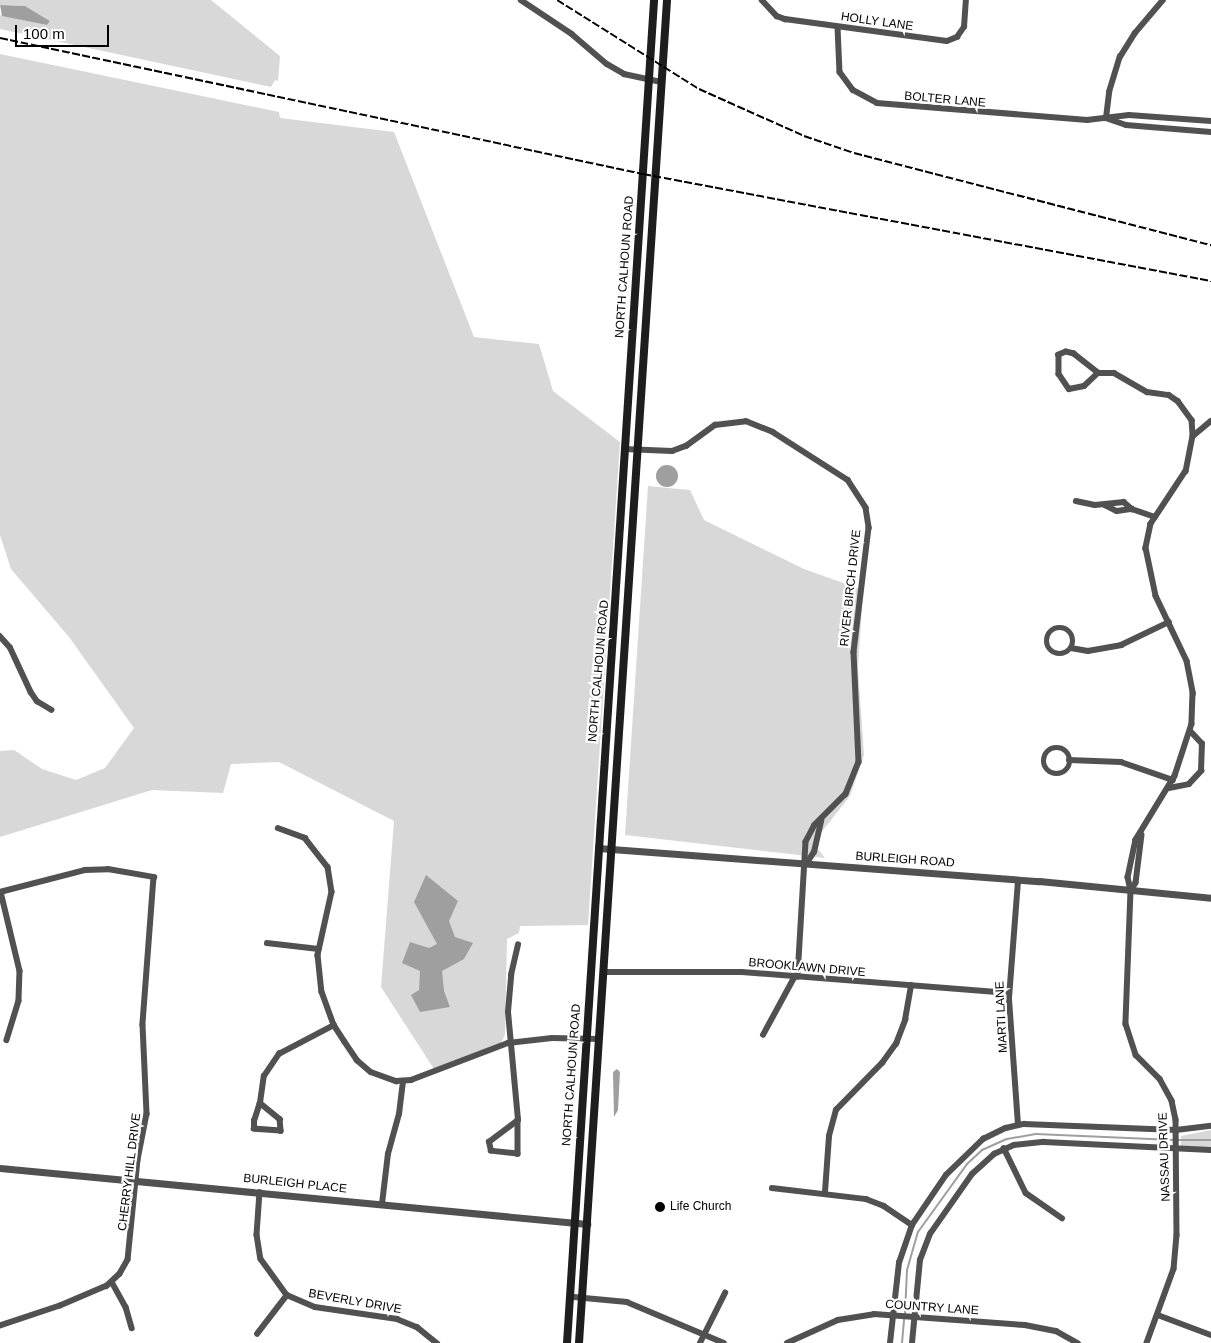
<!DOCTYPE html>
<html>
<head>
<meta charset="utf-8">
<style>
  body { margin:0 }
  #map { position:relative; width:1211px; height:1343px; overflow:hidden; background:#fff; font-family:Arial,sans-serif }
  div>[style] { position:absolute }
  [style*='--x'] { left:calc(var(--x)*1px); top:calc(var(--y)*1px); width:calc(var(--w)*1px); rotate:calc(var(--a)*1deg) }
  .green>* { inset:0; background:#d8d8d8 }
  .water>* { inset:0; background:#9f9f9f }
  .round { border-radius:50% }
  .stream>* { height:2px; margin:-1px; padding:0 1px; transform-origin:1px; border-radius:1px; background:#9f9f9f }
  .minor>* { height:5.5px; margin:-2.75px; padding:0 2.75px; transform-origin:2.75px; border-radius:2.75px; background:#515151 }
  .minor>.ring { margin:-2.75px; padding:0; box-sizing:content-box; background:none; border:5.5px solid #515151; border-radius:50% }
  .tertiary>* { height:7px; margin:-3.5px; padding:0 3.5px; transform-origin:3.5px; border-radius:3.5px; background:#515151 }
  .secondary>* { height:8px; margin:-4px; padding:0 4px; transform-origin:4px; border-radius:4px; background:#1e1e1e }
  .rail>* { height:2px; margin-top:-1px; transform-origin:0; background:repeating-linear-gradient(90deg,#000 0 8px,transparent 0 10.5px) }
  .dots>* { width:14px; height:14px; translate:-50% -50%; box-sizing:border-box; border:2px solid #fff; border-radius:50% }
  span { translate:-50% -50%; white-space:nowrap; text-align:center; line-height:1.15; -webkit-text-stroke:4.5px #fff; paint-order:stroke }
  .street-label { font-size:12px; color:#000 }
  .poi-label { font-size:12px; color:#000 }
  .left { translate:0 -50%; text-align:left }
  .scale { position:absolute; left:15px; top:25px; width:94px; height:22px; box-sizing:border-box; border:2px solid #000; border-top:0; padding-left:6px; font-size:15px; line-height:18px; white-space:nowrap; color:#000; -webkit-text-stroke:4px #fff; paint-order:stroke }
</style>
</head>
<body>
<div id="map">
  <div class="green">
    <i style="clip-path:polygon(0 0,211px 0,280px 56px,278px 81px,275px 80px,271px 87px,0 29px,0 15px,47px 25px,50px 21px,25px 6px,0 5px)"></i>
    <i style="clip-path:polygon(0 54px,279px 112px,280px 118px,394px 132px,474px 337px,539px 344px,553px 391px,620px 442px,588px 925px,520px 926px,519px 933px,507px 939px,505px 1035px,501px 1043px,434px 1069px,381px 987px,394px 821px,279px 762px,231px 764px,223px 793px,152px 790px,0 837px,0 751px,14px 750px,42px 769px,76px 780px,105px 768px,134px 728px,69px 637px,11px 569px,0 535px)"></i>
    <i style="clip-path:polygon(648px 486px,690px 490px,704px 520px,804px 569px,863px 590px,858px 668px,864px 755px,850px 796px,820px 834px,818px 849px,825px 858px,625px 835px)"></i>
    <i style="clip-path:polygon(1211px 1130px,1211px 1149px,1181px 1147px,1181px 1136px)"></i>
  </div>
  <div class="water">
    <i style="clip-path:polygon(0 5px,25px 6px,50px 21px,47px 25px,2px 16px)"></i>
    <i class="round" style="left:656px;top:465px;width:22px;height:22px"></i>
    <i style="clip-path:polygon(426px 875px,458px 901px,449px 921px,455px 937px,473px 943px,464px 959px,442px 971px,444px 991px,450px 1007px,420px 1012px,411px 995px,419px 990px,420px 971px,402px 963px,410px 942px,429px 948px,437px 944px,414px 902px)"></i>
    <i style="clip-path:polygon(617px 1069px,620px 1072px,618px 1110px,614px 1117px,613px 1072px)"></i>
  </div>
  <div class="stream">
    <i style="--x:1178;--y:1140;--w:33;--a:0"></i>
    <i style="--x:905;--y:1314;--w:44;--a:-87.4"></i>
    <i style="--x:907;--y:1270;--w:40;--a:-74"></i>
    <i style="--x:918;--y:1232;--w:84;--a:-54.2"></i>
    <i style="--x:967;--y:1164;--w:21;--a:-43"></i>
    <i style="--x:982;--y:1150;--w:27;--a:-24"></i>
    <i style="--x:1007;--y:1139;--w:29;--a:-10"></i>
    <i style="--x:1036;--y:1134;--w:138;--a:2.5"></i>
    <i style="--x:902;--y:1343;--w:24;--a:-85"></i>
  </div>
  <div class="minor">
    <i style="--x:521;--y:0;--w:61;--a:33.7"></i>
    <i style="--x:572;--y:34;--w:46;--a:40.6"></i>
    <i style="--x:607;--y:64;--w:20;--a:30"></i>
    <i style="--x:624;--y:74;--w:39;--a:12"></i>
    <i style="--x:762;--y:0;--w:22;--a:47"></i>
    <i style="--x:777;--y:16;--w:9;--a:21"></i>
    <i style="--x:785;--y:19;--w:163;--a:7.7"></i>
    <i style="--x:947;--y:41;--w:11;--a:-22"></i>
    <i style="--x:957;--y:37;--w:12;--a:-55"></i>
    <i style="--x:964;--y:27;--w:27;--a:-86"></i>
    <i style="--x:838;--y:27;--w:45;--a:87.5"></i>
    <i style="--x:840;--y:72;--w:22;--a:54"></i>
    <i style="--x:853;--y:90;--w:27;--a:28"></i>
    <i style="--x:877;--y:103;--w:211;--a:4.6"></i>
    <i style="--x:1087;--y:120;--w:42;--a:-6.8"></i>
    <i style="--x:1129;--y:115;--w:82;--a:4.2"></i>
    <i style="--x:1106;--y:118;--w:26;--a:-83"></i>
    <i style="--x:1109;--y:92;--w:37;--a:-73"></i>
    <i style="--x:1120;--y:57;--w:28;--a:-58"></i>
    <i style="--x:1135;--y:33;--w:43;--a:-49.7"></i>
    <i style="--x:1106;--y:118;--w:21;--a:19"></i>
    <i style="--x:1126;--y:125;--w:85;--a:4.7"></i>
    <i style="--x:1098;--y:373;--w:31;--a:-142"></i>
    <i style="--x:1074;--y:354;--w:8;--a:-166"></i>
    <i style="--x:1066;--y:352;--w:8;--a:157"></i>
    <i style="--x:1059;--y:355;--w:19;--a:90"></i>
    <i style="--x:1059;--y:374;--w:18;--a:56"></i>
    <i style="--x:1069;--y:389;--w:15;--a:-11"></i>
    <i style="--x:1084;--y:386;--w:19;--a:-43"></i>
    <i style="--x:1098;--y:373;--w:16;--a:0"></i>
    <i style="--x:1114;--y:373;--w:38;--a:30"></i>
    <i style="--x:1147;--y:392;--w:22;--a:8"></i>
    <i style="--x:1169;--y:395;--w:11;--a:34"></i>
    <i style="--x:1178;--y:401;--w:24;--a:54"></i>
    <i style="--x:1192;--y:420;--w:16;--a:86"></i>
    <i style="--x:1193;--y:436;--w:36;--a:101"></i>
    <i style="--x:1186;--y:471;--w:64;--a:123.4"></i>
    <i style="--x:1151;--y:524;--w:25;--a:102"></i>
    <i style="--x:1146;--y:548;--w:49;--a:78.2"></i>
    <i style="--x:1156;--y:596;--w:72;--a:64.5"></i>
    <i style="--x:1187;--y:661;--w:33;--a:79"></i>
    <i style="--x:1193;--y:693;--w:31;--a:92"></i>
    <i style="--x:1192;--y:724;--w:55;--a:108.1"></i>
    <i style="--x:1175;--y:776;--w:75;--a:121.4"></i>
    <i style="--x:1136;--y:840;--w:38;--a:102"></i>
    <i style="--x:1128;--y:877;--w:14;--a:78"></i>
    <i style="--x:1193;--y:436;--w:23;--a:-40"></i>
    <i style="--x:624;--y:449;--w:48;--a:2.4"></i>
    <i style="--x:672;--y:451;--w:15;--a:-20"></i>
    <i style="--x:686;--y:446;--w:36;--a:-36"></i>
    <i style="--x:715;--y:425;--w:31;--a:-7"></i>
    <i style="--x:746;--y:421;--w:29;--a:22"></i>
    <i style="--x:773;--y:432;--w:89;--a:32.6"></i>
    <i style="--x:848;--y:480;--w:33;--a:57"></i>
    <i style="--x:866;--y:508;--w:20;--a:81"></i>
    <i style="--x:869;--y:528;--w:125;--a:96.9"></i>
    <i style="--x:854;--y:652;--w:110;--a:87.4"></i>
    <i style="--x:859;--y:762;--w:35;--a:112"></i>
    <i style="--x:846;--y:794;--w:44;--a:135"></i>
    <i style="--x:815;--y:825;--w:19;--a:118"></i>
    <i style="--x:806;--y:842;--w:135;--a:93.4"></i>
    <i style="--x:1076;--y:501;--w:19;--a:12"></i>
    <i style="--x:1095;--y:505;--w:29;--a:-6"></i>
    <i style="--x:1124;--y:502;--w:11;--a:41"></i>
    <i style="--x:1105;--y:505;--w:13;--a:27"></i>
    <i style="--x:1117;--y:511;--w:15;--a:-8"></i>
    <i style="--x:1132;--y:509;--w:24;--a:19"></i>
    <i class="ring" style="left:1047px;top:628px;width:20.5px;height:20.5px"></i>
    <i style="--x:0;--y:636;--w:15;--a:48"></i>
    <i style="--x:10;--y:647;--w:50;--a:65"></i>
    <i style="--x:31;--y:692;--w:11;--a:56"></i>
    <i style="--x:37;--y:701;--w:17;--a:31"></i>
    <i style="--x:1071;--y:648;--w:17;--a:10"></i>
    <i style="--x:1088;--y:651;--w:34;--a:-10"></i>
    <i style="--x:1121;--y:645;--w:53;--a:-25.6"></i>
    <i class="ring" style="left:1044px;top:748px;width:20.5px;height:20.5px"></i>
    <i style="--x:1069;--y:760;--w:52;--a:2.2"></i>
    <i style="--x:1121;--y:762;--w:55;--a:19.1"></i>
    <i style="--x:1169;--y:788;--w:20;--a:-11"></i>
    <i style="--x:1189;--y:784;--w:18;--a:-47"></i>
    <i style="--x:1201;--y:771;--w:27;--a:-88"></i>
    <i style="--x:1202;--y:744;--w:16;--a:-133"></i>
    <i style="--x:278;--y:828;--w:29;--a:20"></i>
    <i style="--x:305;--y:838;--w:37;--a:52"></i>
    <i style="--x:328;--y:867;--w:25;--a:81"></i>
    <i style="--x:332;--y:892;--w:65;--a:102.5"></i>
    <i style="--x:318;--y:955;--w:37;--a:84"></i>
    <i style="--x:322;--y:992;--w:35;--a:70"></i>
    <i style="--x:334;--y:1025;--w:20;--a:57"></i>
    <i style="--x:345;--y:1042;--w:22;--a:56"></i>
    <i style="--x:357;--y:1060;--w:18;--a:41"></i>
    <i style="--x:371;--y:1072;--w:27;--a:20"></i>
    <i style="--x:396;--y:1081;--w:15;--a:-4"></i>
    <i style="--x:411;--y:1080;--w:104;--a:-20.9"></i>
    <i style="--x:508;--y:1043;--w:44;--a:-6.5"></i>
    <i style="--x:552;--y:1038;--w:47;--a:1.2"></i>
    <i style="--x:1142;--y:835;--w:48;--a:97.1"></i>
    <i style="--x:1136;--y:883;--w:9;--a:122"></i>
    <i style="--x:1131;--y:891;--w:133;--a:92.2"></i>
    <i style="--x:1126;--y:1024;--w:33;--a:72"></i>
    <i style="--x:1136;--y:1055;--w:34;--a:45"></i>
    <i style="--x:1160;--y:1079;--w:25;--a:61"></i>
    <i style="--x:1172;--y:1101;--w:19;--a:78"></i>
    <i style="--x:1176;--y:1120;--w:115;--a:89.5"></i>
    <i style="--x:1177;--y:1235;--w:34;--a:95"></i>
    <i style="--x:1174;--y:1269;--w:79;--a:110"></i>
    <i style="--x:807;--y:863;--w:13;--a:-58"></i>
    <i style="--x:814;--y:852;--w:32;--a:-77"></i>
    <i style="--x:0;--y:892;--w:88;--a:-14.5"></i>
    <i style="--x:85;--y:870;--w:23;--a:-2"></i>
    <i style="--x:108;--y:869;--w:47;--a:9.9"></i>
    <i style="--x:154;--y:877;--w:148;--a:94.3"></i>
    <i style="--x:143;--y:1025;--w:89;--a:87.4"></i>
    <i style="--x:147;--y:1114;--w:47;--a:101.1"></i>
    <i style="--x:138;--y:1160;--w:100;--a:95.7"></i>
    <i style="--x:128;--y:1260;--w:16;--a:120"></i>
    <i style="--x:120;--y:1274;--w:18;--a:137"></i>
    <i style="--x:107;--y:1286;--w:51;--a:156.9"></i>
    <i style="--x:60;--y:1306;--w:63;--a:161.6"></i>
    <i style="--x:1;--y:892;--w:81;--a:76.5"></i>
    <i style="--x:20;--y:971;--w:30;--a:92"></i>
    <i style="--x:19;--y:1001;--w:41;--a:107.1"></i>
    <i style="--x:267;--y:943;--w:52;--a:6.6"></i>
    <i style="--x:603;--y:972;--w:139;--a:0"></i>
    <i style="--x:742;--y:972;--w:268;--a:4.5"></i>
    <i style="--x:763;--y:1035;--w:67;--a:-61.5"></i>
    <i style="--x:260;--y:1103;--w:27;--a:-82"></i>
    <i style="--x:264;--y:1076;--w:27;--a:-56"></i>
    <i style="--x:279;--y:1054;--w:62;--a:-27.8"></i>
    <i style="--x:260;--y:1103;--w:26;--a:39"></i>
    <i style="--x:280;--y:1119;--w:12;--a:85"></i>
    <i style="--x:281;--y:1131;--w:27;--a:-176"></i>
    <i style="--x:254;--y:1129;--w:8;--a:-90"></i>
    <i style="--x:254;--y:1121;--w:19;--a:-72"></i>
    <i style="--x:518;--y:1120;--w:108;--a:-95.3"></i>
    <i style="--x:508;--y:1012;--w:37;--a:-85"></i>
    <i style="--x:511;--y:975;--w:31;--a:-77"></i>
    <i style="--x:518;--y:1120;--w:34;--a:90"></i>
    <i style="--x:518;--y:1154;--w:27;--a:-174"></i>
    <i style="--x:491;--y:1151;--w:9;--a:-103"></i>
    <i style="--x:489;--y:1142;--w:36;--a:-37"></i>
    <i style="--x:1018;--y:1125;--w:127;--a:-94.1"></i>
    <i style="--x:1009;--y:998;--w:118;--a:-85.6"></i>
    <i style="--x:1004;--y:1148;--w:50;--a:63.9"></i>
    <i style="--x:1026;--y:1193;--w:44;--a:34.8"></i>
    <i style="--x:772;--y:1188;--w:95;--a:6.7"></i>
    <i style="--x:866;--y:1199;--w:19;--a:21"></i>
    <i style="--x:884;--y:1206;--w:34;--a:34"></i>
    <i style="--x:260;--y:1192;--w:43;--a:94"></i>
    <i style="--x:257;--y:1235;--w:24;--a:81"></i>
    <i style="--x:261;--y:1259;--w:44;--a:54.2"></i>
    <i style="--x:287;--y:1295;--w:30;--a:23"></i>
    <i style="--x:315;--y:1307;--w:83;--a:8.3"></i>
    <i style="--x:397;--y:1319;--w:22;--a:22"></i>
    <i style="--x:417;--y:1327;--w:26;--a:39"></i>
    <i style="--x:825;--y:1192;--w:56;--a:-85.9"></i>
    <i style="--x:829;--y:1136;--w:27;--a:-75"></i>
    <i style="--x:836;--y:1110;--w:66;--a:-45.6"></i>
    <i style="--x:882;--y:1063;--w:24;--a:-54"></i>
    <i style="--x:896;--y:1044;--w:26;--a:-69"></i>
    <i style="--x:905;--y:1020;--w:35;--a:-80"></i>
    <i style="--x:382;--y:1204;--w:50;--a:-83.2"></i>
    <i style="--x:388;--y:1154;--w:41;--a:-74.6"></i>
    <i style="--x:399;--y:1114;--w:33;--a:-83"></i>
    <i style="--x:112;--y:1282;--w:29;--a:61"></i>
    <i style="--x:126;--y:1307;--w:22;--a:74"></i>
    <i style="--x:574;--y:1297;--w:53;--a:5.4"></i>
    <i style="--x:627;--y:1302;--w:105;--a:22.9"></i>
    <i style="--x:1158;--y:1315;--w:57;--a:20.7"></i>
    <i style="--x:257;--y:1334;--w:49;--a:-52.4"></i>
    <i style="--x:700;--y:1343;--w:56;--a:-63.4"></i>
    <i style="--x:787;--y:1343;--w:56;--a:-24.3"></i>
    <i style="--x:838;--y:1320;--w:36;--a:-9"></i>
    <i style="--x:874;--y:1314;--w:151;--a:4.2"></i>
    <i style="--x:1025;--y:1325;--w:32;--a:11"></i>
    <i style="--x:1056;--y:1331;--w:25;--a:29"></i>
    <i style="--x:890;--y:1343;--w:81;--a:-83.6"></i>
    <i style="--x:899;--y:1263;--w:40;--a:-71.1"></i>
    <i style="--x:912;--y:1225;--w:60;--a:-55.8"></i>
    <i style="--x:946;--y:1175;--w:52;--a:-44.2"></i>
    <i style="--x:983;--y:1139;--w:25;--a:-26"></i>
    <i style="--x:1006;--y:1128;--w:18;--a:-13"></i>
    <i style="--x:1024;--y:1124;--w:152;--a:2.3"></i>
    <i style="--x:1176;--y:1130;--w:35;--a:-7"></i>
    <i style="--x:912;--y:1343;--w:83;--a:-84.5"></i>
    <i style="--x:920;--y:1260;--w:28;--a:-69"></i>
    <i style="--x:930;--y:1234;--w:73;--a:-55"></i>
    <i style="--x:972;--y:1174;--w:30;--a:-42"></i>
    <i style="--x:994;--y:1154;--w:22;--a:-24"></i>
    <i style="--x:1014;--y:1145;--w:30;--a:-6"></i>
    <i style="--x:1044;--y:1142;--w:167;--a:2.7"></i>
  </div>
  <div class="tertiary">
    <i style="--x:598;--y:848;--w:442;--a:4.3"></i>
    <i style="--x:1039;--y:881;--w:173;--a:5.6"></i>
    <i style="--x:0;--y:1168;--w:590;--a:5.45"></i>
  </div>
  <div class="secondary">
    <i style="--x:567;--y:1343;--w:1346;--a:-86.29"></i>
    <i style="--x:579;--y:1343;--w:1346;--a:-86.25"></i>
  </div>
  <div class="rail">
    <i style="--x:557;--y:0;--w:168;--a:32.1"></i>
    <i style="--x:699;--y:89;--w:115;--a:24.1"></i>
    <i style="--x:804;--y:136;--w:53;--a:18.8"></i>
    <i style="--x:854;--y:153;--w:369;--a:14.5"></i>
    <i style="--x:0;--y:38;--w:657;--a:11.94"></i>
    <i style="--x:643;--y:174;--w:578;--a:10.67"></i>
  </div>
  <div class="dots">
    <i style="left:660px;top:1207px;background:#000"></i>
  </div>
  <div class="street-label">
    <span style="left:877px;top:22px;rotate:8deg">HOLLY LANE</span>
    <span style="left:945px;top:100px;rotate:5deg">BOLTER LANE</span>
    <span style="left:625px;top:267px;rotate:-86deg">NORTH CALHOUN ROAD</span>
    <span style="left:851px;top:588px;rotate:-84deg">RIVER BIRCH DRIVE</span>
    <span style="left:599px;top:671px;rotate:-85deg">NORTH CALHOUN ROAD</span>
    <span style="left:905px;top:860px;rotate:4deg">BURLEIGH ROAD</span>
    <span style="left:807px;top:968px;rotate:5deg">BROOKLAWN DRIVE</span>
    <span style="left:1002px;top:1017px;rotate:-93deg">MARTI LANE</span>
    <span style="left:572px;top:1075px;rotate:-86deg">NORTH CALHOUN ROAD</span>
    <span style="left:1165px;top:1157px;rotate:-92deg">NASSAU DRIVE</span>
    <span style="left:130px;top:1172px;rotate:-83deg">CHERRY HILL DRIVE</span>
    <span style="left:295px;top:1184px;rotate:6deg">BURLEIGH PLACE</span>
    <span style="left:355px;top:1302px;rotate:10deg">BEVERLY DRIVE</span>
    <span style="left:932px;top:1308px;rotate:4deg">COUNTRY LANE</span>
  </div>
  <div class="poi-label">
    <span class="left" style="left:670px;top:1207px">Life Church</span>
  </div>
  <div class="scale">100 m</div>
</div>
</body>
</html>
